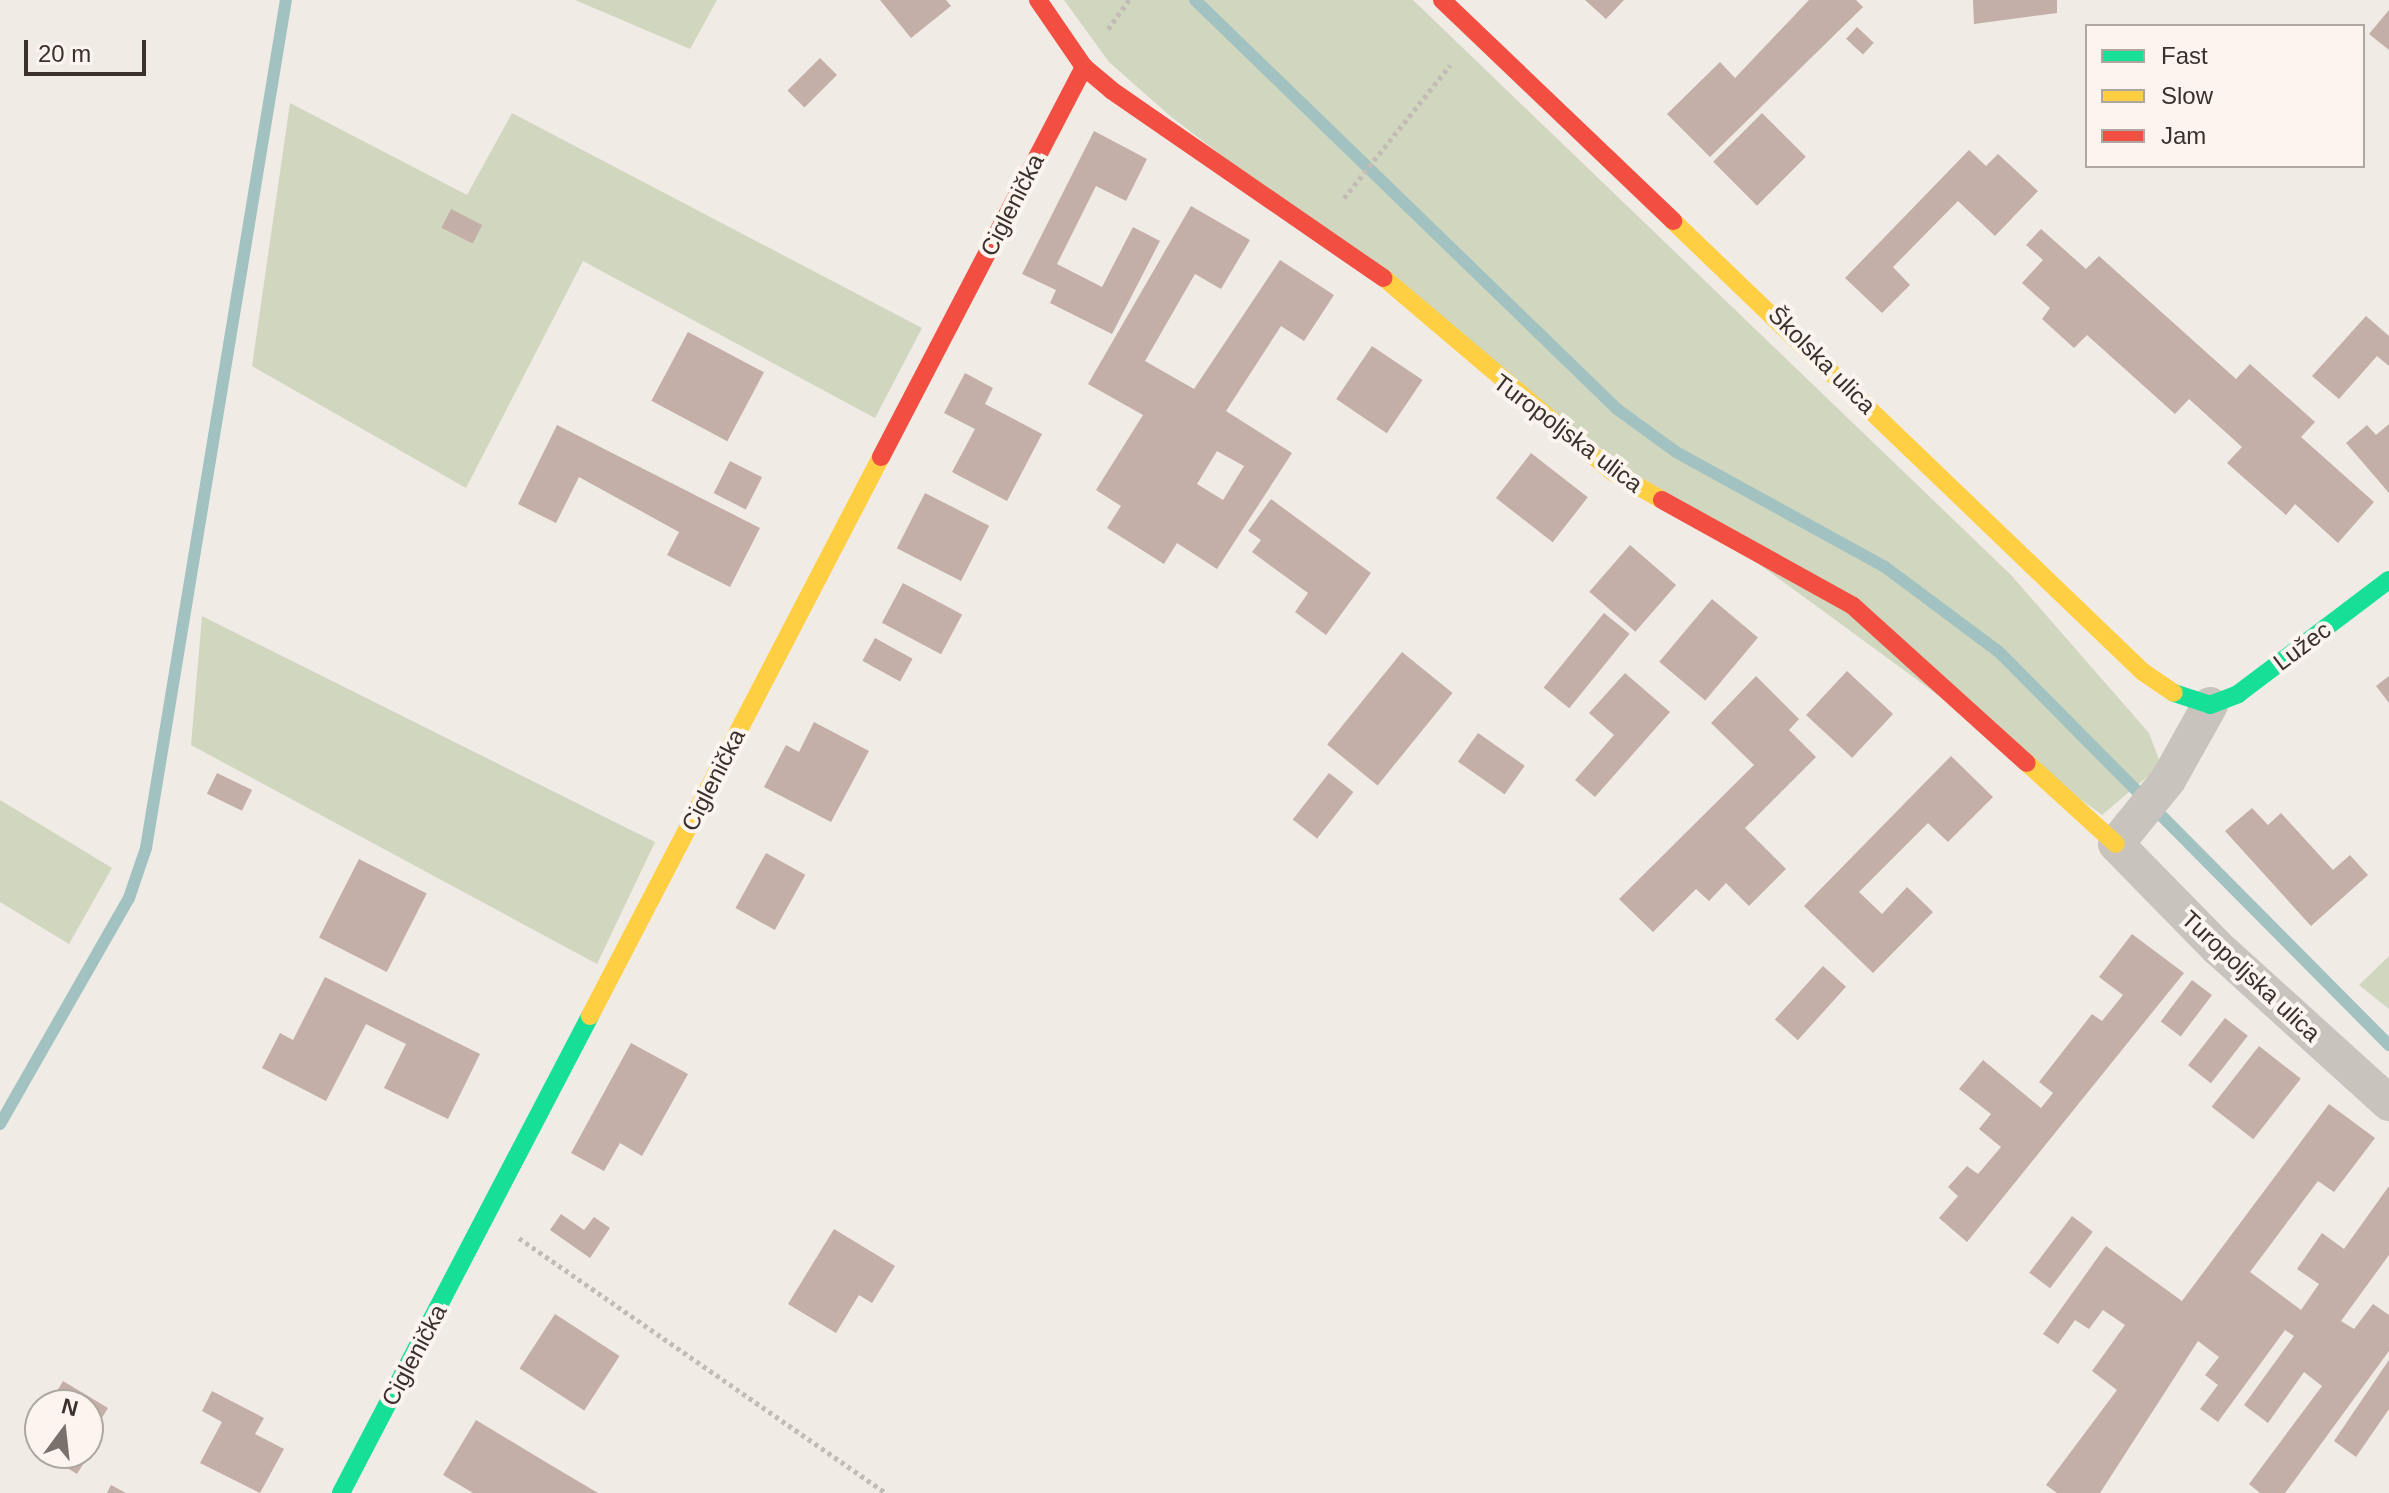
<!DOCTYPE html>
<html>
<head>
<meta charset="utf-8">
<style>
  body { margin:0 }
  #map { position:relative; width:2389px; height:1493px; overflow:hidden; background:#f0ebe5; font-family:Arial,sans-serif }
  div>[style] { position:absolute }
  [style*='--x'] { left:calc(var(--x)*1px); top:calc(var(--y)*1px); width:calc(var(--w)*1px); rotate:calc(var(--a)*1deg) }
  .green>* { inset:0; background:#d1d6bf }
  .stream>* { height:12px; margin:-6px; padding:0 6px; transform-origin:6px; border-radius:6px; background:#a1c2c1 }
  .building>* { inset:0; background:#c3afa7; transform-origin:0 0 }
  .path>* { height:5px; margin-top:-2.5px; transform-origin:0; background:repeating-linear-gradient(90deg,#c2bbb6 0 4px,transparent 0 8px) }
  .street>* { height:36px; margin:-18px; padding:0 18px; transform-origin:18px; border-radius:18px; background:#c9c3be }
  .fast>* { height:18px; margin:-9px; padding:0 9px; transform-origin:9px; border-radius:9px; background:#16e098 }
  .slow>* { height:18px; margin:-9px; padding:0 9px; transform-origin:9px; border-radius:9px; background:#ffcf43 }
  .jam>* { height:18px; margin:-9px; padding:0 9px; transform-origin:9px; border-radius:9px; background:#f24e42 }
  span { translate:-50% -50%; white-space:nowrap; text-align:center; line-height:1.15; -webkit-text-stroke:8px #fbf5ee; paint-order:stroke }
  .street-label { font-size:24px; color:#3b302b }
  .legend { position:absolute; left:2085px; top:24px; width:280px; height:144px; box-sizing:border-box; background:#fbf5ee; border:2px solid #aea6a0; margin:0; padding:10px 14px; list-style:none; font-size:24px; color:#3b302b }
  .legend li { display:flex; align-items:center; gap:16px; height:40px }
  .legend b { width:40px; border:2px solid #aea6a0 }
  .north { position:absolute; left:24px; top:1389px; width:80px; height:80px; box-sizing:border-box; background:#fbf5ee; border:2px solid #aea6a0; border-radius:50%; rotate:15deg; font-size:22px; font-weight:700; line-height:32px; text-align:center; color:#3b302b }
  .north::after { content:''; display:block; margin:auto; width:28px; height:36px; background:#7a716c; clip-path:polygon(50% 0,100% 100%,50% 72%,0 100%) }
  .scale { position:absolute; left:24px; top:40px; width:122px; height:36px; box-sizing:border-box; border:4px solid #3b302b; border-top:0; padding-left:10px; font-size:24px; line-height:28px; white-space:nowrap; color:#3b302b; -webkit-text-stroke:6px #fbf5ee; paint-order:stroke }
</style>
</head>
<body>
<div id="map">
  <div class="green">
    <i style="clip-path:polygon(575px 0,717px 0,690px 49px)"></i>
    <i style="clip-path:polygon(1064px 0,1413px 0,2011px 575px,2149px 733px,2161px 765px,2102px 815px,1596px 445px,1169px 115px,1109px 62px)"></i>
    <i style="clip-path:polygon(290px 103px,467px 195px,512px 113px,922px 328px,875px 418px,583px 261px,466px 488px,252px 366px)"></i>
    <i style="clip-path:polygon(202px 616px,655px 842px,597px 964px,191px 745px)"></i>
    <i style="clip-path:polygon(0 800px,112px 868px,69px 944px,0 902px)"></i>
    <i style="clip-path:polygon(2389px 956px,2389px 1009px,2359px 985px)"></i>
  </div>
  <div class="stream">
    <i style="--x:1195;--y:0;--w:588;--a:44.1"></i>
    <i style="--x:1617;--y:409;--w:73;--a:36.1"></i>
    <i style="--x:1676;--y:452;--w:239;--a:28.8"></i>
    <i style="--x:1885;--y:567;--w:142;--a:36.7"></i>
    <i style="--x:1999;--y:652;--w:554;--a:45.22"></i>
    <i style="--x:0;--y:1124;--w:260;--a:-60.3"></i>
    <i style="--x:129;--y:898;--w:53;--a:-71.2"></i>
    <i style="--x:146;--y:848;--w:859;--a:-80.63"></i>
  </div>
  <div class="building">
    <i style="clip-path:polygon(880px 0,946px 0,951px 6px,911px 38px)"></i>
    <i style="clip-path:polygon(1585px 0,1624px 0,1606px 19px)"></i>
    <i style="clip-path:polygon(1809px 0,1856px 0,1863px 7px,1710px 157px,1667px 114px,1720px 62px,1735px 78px)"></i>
    <i style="clip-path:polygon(1973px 0,2057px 0,2057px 13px,1974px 24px)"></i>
    <i style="clip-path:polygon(2389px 10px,2389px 50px,2369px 34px)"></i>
    <i style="left:1857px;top:27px;width:23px;height:16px;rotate:43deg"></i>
    <i style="left:820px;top:58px;width:24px;height:46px;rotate:45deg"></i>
    <i style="left:1762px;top:113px;width:62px;height:69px;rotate:45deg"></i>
    <i style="clip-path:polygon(1094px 131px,1147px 159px,1126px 201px,1096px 186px,1057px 264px,1102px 287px,1133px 227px,1160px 241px,1112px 334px,1050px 303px,1056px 290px,1022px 274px)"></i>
    <i style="clip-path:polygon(1969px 150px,1986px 166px,1998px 154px,2038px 191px,1995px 236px,1958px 201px,1893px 267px,1910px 285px,1882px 313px,1845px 278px)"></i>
    <i style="clip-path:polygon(evenodd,1191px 206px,1250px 240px,1221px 289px,1195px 274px,1145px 361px,1194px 389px,1280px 260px,1334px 295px,1304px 341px,1281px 326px,1226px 411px,1292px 453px,1217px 569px,1177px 543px,1164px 564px,1107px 528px,1121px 506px,1096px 490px,1143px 415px,1088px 384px,1191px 206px,1217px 451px,1244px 466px,1223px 500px,1197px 484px,1217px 451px)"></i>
    <i style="left:451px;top:209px;width:35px;height:21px;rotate:27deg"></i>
    <i style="clip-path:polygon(2041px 229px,2086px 269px,2099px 256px,2236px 379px,2250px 364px,2315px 422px,2301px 437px,2374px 502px,2338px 543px,2295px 504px,2286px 515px,2227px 463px,2242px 447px,2189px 399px,2175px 414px,2087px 335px,2074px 348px,2042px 319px,2050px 308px,2022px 283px,2043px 260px,2026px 245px)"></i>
    <i style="clip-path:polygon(2366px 316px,2389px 336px,2389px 366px,2377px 356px,2339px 399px,2312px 376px)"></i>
    <i style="left:688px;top:332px;width:86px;height:78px;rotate:28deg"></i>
    <i style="left:1372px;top:346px;width:61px;height:64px;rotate:34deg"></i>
    <i style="clip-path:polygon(965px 373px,993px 388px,985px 404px,1042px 434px,1007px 501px,952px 472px,975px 429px,944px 413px)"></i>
    <i style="clip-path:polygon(2389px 424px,2389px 493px,2346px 443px,2367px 425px,2376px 435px)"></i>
    <i style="clip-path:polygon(557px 425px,760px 528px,730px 587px,667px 555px,679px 532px,579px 477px,556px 523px,518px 504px)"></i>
    <i style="left:1531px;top:453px;width:72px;height:57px;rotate:38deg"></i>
    <i style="left:730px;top:461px;width:36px;height:36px;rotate:27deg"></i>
    <i style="left:925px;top:493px;width:72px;height:62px;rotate:27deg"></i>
    <i style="clip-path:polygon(1271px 499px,1371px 573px,1326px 635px,1295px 612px,1308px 593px,1252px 552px,1261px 540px,1248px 531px)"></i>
    <i style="left:1630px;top:545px;width:61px;height:62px;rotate:41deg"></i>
    <i style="left:903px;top:583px;width:67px;height:45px;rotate:28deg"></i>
    <i style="left:1712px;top:599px;width:60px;height:82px;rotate:40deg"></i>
    <i style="left:1604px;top:613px;width:33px;height:96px;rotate:39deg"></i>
    <i style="left:875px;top:638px;width:43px;height:26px;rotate:29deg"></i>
    <i style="left:1402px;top:652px;width:65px;height:119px;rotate:39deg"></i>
    <i style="left:1847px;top:671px;width:63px;height:60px;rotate:43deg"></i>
    <i style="clip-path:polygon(1625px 673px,1670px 712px,1595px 797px,1575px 780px,1614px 735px,1589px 713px)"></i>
    <i style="clip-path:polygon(1756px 676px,1799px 719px,1789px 730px,1816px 757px,1745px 828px,1786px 869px,1749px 906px,1726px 883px,1709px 901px,1696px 889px,1653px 932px,1619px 899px,1754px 765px,1711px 723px)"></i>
    <i style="clip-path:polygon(2389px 676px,2389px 703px,2376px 686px)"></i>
    <i style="clip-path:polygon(814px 722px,869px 751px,831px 822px,764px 787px,786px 745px,799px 752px)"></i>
    <i style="left:1478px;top:733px;width:57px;height:35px;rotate:35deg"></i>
    <i style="clip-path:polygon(1951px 756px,1993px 797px,1948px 842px,1928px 823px,1859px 892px,1882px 914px,1907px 887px,1933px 912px,1873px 973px,1804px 906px)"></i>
    <i style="left:217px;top:773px;width:39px;height:23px;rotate:26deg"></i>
    <i style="left:1329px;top:773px;width:31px;height:59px;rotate:38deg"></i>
    <i style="clip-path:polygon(2252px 808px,2268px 825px,2281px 813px,2333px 870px,2350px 855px,2368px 875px,2311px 926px,2225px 831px)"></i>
    <i style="left:766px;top:853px;width:45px;height:63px;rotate:29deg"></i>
    <i style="left:359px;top:859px;width:76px;height:88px;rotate:27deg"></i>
    <i style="clip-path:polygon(2132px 934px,2184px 973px,1967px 1242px,1939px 1218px,1958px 1196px,1948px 1187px,1967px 1166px,1978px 1174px,2001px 1147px,1979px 1129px,1991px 1114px,1959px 1089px,1983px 1060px,2041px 1108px,2053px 1093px,2039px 1082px,2092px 1014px,2102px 1021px,2123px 995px,2099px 977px)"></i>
    <i style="left:1823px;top:966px;width:31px;height:72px;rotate:42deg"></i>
    <i style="clip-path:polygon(325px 977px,480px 1054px,448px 1119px,384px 1088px,406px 1044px,366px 1024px,326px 1101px,262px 1068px,280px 1033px,293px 1040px)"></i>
    <i style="left:2192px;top:980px;width:25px;height:52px;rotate:37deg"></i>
    <i style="left:2225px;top:1018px;width:29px;height:60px;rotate:38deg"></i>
    <i style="clip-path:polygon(631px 1043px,688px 1074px,642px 1156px,620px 1143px,604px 1171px,571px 1153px)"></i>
    <i style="left:2259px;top:1046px;width:53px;height:77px;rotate:38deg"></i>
    <i style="clip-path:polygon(2329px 1104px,2375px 1138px,2334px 1192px,2318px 1181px,2250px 1272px,2301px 1310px,2319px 1284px,2297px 1269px,2322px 1233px,2344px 1249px,2389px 1186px,2389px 1255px,2341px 1321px,2354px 1329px,2373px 1304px,2389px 1315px,2389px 1351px,2285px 1493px,2260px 1493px,2249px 1484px,2322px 1386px,2304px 1372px,2268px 1423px,2244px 1405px,2294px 1336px,2285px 1330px,2218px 1422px,2200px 1409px,2218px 1385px,2205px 1375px,2219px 1357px,2198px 1341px,2100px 1493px,2057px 1493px,2046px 1485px,2117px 1390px,2092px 1371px,2125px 1325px,2103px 1310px,2089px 1329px,2075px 1320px,2058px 1344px,2043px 1334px,2106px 1246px,2182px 1301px)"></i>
    <i style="clip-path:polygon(561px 1214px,584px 1230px,594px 1217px,610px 1228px,590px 1258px,550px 1230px)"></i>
    <i style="left:2072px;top:1216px;width:26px;height:71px;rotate:37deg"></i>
    <i style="clip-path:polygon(834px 1229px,895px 1266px,872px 1303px,859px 1295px,836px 1333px,788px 1304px)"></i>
    <i style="left:555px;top:1314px;width:77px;height:65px;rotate:33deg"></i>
    <i style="clip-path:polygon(2389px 1360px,2389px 1409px,2356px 1457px,2334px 1441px)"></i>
    <i style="clip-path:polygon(63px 1381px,108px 1408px,90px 1437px,88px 1405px,49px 1405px)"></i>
    <i style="clip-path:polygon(212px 1391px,264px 1418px,255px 1434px,284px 1449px,260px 1493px,200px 1463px,222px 1422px,202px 1411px)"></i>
    <i style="clip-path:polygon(476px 1420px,549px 1464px,598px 1493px,473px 1493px,443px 1475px)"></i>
    <i style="clip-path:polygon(43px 1453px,90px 1453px,77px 1474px)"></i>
    <i style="clip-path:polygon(111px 1485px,126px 1493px,107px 1493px)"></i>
  </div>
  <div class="path">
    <i style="--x:1108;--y:29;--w:36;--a:-54"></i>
    <i style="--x:1344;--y:198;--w:170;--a:-51.4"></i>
    <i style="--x:519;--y:1238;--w:447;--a:34.8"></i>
  </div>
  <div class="street">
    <i style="--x:2210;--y:705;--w:86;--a:119.2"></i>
    <i style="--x:2168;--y:780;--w:82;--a:129.1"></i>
    <i style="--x:2116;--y:844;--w:146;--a:45.6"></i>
    <i style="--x:2218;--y:948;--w:231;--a:42.2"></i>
  </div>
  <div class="fast">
    <i style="--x:2174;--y:693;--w:38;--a:18"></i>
    <i style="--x:2210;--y:705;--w:30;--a:-21"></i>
    <i style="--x:2238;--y:694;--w:189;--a:-37.1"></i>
    <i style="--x:341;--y:1493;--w:538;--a:-62.43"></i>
  </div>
  <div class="slow">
    <i style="--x:1673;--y:221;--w:651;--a:43.82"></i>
    <i style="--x:2143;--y:672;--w:37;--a:34"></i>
    <i style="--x:1384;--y:278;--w:300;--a:40.3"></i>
    <i style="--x:1613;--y:472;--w:56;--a:29.7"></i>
    <i style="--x:2027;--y:763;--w:120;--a:42.3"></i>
    <i style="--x:590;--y:1016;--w:630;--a:-62.5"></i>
  </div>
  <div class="jam">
    <i style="--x:1038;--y:0;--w:81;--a:55.5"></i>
    <i style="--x:1084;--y:67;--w:35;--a:40"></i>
    <i style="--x:1111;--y:90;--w:331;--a:34.6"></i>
    <i style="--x:1442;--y:0;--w:320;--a:43.7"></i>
    <i style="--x:881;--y:457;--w:440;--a:-62.5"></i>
    <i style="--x:1662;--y:500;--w:218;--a:29"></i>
    <i style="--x:1853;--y:606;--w:234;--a:42.1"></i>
  </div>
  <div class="street-label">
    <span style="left:1012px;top:205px;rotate:-63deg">Ciglenička</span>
    <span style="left:1822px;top:360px;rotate:45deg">Školska ulica</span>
    <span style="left:1568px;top:433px;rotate:37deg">Turopoljska ulica</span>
    <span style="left:2302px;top:646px;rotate:-37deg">Lužec</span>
    <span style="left:713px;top:780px;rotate:-63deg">Ciglenička</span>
    <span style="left:2251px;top:976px;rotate:43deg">Turopoljska ulica</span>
    <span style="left:414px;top:1355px;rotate:-62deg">Ciglenička</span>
  </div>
  <ul class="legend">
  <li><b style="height:10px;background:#16e098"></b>Fast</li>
  <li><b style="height:10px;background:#ffcf43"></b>Slow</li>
  <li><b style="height:10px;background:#f24e42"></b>Jam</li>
  </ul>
  <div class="north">N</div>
  <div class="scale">20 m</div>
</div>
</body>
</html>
